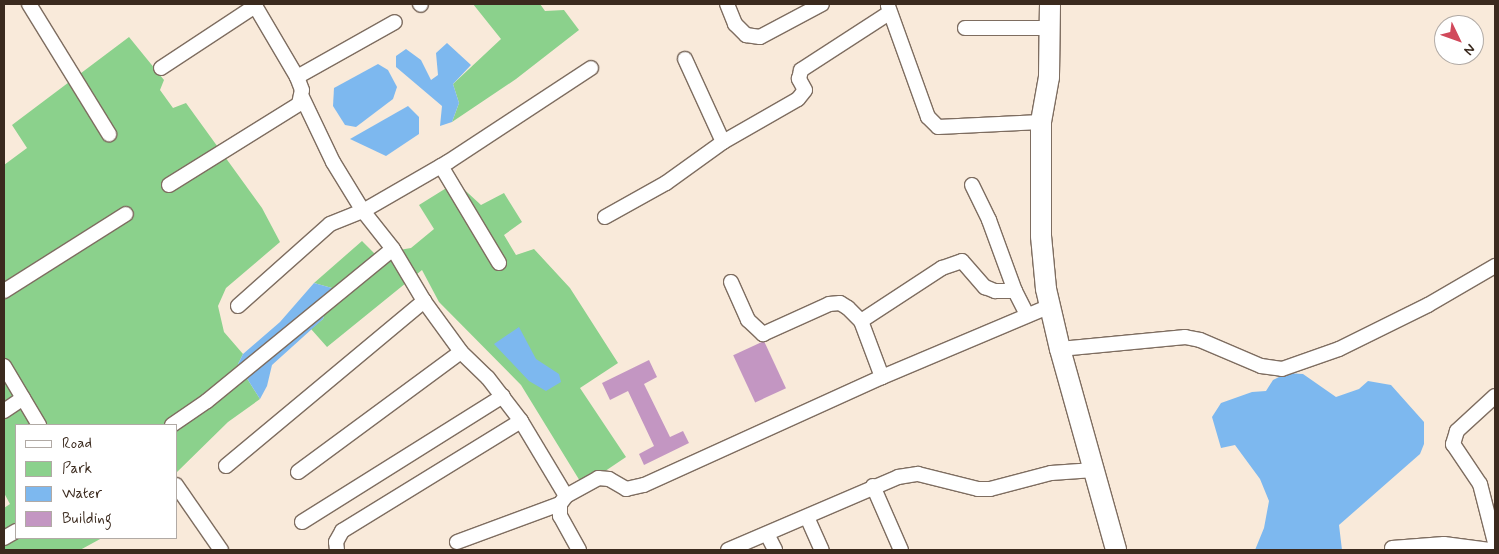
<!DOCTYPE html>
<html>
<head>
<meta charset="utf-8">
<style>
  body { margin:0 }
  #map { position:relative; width:1499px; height:554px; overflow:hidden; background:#f9eada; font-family:Mynerve,sans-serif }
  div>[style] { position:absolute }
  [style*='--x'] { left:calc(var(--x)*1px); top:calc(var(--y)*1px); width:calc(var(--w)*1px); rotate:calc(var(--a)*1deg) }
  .green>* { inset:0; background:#8bd18c }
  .water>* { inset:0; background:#7db8ef }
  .building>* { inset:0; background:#c396c2; transform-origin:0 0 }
  .roads { filter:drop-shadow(1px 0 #7e6d60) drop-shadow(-1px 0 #7e6d60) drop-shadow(0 1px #7e6d60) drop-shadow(0 -1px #7e6d60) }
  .street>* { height:14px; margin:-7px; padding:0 7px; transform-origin:7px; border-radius:7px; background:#fff }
  .secondary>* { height:20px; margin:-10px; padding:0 10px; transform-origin:10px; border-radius:10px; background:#fff }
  span { translate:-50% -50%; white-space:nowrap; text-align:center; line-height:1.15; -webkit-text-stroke:4px #fff; paint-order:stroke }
  .frame { position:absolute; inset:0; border:5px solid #3b2a1e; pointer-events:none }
  .legend { position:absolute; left:15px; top:424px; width:162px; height:115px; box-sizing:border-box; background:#fff; border:1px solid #b1aaa5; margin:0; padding:6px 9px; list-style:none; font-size:15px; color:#3b2a1e }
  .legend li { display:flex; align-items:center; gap:10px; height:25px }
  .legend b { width:25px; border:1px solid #b1aaa5 }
  .north { position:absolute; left:1434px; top:15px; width:50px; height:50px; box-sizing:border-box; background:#fff; border:1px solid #b1aaa5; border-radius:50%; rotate:132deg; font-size:14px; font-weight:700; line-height:20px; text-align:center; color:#3b2a1e }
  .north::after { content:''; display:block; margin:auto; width:18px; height:22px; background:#d1495b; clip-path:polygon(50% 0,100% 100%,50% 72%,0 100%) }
</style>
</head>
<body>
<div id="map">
  <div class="green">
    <i style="clip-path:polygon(473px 4px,540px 4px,545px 11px,564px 10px,579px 30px,516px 79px,452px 122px,459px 103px,453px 84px,501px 39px)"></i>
    <i style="clip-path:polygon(129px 37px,164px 80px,160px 90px,173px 108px,186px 103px,262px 208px,280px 242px,226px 288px,218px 306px,224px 332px,243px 354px,238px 364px,260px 399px,228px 422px,176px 473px,176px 425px,16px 425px,16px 538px,102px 538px,80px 550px,4px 550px,4px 508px,10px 504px,4px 493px,4px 165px,27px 148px,12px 125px)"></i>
    <i style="clip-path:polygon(456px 182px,481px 205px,504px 193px,522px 222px,504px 235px,516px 255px,534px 249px,570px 288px,618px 363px,580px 388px,626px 457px,583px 486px,521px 385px,439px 302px,422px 270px,327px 347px,311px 329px,323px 319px,332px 288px,314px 283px,362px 241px,375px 254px,411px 248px,434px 229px,419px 205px)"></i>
  </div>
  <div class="water">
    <i style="clip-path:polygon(447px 43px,471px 65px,453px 84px,459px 103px,452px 122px,440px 126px,442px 106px,396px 67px,396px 56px,406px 49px,421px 60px,431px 80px,438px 75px,436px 53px)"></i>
    <i style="clip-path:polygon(378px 64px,388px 70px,397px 87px,393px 99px,356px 127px,345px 125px,333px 106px,334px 88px)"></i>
    <i style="clip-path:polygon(408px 106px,419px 117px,419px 134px,386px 156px,350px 139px)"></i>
    <i style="clip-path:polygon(314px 283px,332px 288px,323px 319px,272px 365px,267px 386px,260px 399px,238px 364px,243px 354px,280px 322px)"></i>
    <i style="clip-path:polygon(519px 327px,536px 359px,559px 374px,561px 382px,546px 391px,529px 381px,494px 344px)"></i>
    <i style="clip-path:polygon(1287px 373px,1303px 374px,1336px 397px,1359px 389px,1368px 381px,1391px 385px,1424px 422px,1424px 444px,1420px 454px,1339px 525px,1342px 550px,1255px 550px,1264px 528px,1269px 501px,1260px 479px,1235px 445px,1221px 448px,1212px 417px,1221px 403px,1252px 392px,1266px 391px,1273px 380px)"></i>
  </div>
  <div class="building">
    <i style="left:764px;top:341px;width:52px;height:34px;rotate:65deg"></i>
    <i style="clip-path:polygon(649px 360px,657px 377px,644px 384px,670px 437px,683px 431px,689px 443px,644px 465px,639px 454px,654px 446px,628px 391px,610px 400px,602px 383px)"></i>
  </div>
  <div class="roads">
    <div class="street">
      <i style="--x:29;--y:4;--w:153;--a:58.4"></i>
      <i style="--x:420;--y:4;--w:1;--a:45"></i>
      <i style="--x:727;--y:4;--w:22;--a:68"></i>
      <i style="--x:735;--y:24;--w:16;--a:45"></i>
      <i style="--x:746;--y:35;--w:14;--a:8"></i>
      <i style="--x:760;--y:37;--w:70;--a:-28"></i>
      <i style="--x:888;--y:6;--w:118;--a:70.2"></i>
      <i style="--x:928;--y:117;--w:14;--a:45"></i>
      <i style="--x:938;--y:127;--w:103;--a:-2.8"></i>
      <i style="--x:965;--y:28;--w:85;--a:0"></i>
      <i style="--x:685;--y:59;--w:91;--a:65.4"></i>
      <i style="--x:161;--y:68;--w:113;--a:-33.4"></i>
      <i style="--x:297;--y:77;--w:112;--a:-29.3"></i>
      <i style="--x:302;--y:97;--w:72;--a:64.5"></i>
      <i style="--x:333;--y:162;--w:57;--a:58.5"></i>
      <i style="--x:363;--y:211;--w:48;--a:51.7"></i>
      <i style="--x:393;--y:249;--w:61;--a:59.2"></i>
      <i style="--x:424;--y:301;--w:63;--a:54"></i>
      <i style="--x:461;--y:352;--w:37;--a:44"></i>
      <i style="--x:488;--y:378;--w:54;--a:52.5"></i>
      <i style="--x:521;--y:421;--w:87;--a:59"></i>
      <i style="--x:441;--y:166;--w:113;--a:59.1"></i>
      <i style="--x:169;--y:185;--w:153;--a:-31.9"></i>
      <i style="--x:299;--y:104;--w:14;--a:-78"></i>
      <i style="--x:302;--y:90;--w:14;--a:-111"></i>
      <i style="--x:297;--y:77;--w:85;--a:-120.5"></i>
      <i style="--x:972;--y:185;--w:39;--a:64"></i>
      <i style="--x:989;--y:220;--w:76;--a:69.9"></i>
      <i style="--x:605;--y:217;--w:70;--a:-29.1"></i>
      <i style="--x:666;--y:183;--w:70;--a:-35.7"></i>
      <i style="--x:723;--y:142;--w:86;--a:-29.8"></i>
      <i style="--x:798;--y:99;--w:11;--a:-52"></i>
      <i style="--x:805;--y:90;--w:13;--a:-119"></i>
      <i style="--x:799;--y:79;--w:9;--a:-77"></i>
      <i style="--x:801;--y:70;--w:105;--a:-32.9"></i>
      <i style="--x:731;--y:282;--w:42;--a:65.9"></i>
      <i style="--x:748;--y:320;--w:21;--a:43"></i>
      <i style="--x:763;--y:334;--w:72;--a:-24.4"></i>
      <i style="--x:829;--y:304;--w:11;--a:-5"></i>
      <i style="--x:840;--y:303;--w:9;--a:32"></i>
      <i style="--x:848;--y:308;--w:18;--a:45"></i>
      <i style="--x:861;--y:321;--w:60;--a:69.4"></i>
      <i style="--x:4;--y:291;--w:144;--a:-32.3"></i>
      <i style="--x:238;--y:306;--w:123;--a:-41.7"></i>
      <i style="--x:330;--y:224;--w:35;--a:-22"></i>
      <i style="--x:363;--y:211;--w:98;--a:-30"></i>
      <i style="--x:448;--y:162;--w:171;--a:-33.3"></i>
      <i style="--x:861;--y:321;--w:97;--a:-33.2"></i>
      <i style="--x:942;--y:268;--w:21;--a:-19"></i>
      <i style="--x:962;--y:261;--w:35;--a:49"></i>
      <i style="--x:985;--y:287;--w:11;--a:22"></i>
      <i style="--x:995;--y:291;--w:20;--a:0"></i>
      <i style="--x:1015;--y:291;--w:27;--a:63"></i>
      <i style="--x:1060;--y:349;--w:126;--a:-5.5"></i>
      <i style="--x:1185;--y:337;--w:15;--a:11"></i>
      <i style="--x:1200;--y:340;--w:66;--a:23.1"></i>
      <i style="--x:1261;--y:366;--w:21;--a:8"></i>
      <i style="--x:1282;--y:369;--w:60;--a:-19.3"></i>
      <i style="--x:1339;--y:349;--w:99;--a:-26.3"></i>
      <i style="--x:1428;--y:305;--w:78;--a:-30.2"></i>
      <i style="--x:4;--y:366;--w:69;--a:59.3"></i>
      <i style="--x:1495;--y:396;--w:52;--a:137.4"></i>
      <i style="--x:1457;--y:431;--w:14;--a:107"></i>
      <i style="--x:1453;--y:444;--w:48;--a:56"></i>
      <i style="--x:1480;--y:484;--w:61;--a:75.7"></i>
      <i style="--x:4;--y:411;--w:23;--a:-34"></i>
      <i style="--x:172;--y:425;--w:42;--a:-34.4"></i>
      <i style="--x:207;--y:401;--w:240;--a:-39.3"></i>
      <i style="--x:226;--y:466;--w:258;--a:-39.8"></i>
      <i style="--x:298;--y:472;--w:202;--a:-36.4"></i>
      <i style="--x:176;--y:485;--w:79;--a:55.3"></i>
      <i style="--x:873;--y:486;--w:70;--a:66.4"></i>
      <i style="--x:807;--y:517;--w:36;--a:66"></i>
      <i style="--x:302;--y:522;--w:237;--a:-32.1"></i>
      <i style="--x:767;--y:534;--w:18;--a:63"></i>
      <i style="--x:4;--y:538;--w:14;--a:-30"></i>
      <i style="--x:457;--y:542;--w:110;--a:-20.3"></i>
      <i style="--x:1392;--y:548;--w:52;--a:-4.4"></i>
      <i style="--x:1444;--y:544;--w:46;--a:7.4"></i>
      <i style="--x:337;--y:550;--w:8;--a:-97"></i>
      <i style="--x:336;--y:542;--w:13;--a:-61"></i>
      <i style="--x:342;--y:531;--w:210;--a:-31.6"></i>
      <i style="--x:579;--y:550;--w:39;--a:-119"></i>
      <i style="--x:560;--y:516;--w:12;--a:-90"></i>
      <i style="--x:560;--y:504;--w:10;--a:-53"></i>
      <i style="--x:566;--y:496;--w:37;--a:-29"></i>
      <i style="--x:598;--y:478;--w:11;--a:5"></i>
      <i style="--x:609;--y:479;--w:20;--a:30"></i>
      <i style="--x:626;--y:489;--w:18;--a:-13"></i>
      <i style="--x:644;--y:485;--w:261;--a:-24.4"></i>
      <i style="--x:882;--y:377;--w:182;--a:-22.9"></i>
      <i style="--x:728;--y:550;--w:185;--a:-23.2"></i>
      <i style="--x:898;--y:477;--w:20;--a:-9"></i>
      <i style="--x:918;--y:474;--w:62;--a:14"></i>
      <i style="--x:978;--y:489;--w:12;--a:0"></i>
      <i style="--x:990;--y:489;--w:63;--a:-14.7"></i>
      <i style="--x:1051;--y:473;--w:43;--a:-4"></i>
    </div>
    <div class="secondary">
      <i style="--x:1050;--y:4;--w:73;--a:90.8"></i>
      <i style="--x:1049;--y:77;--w:46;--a:100.1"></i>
      <i style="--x:1041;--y:122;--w:114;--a:90"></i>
      <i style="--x:1041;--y:236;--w:53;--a:84.6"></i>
      <i style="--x:1046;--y:289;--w:62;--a:76.9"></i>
      <i style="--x:1060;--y:349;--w:209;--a:74.4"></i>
    </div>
  </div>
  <div class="frame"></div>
  <ul class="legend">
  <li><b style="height:6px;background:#fff"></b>Road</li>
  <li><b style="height:14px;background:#8bd18c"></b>Park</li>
  <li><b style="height:14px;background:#7db8ef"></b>Water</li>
  <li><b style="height:14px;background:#c396c2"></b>Building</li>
  </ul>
  <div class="north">N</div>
</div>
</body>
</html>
